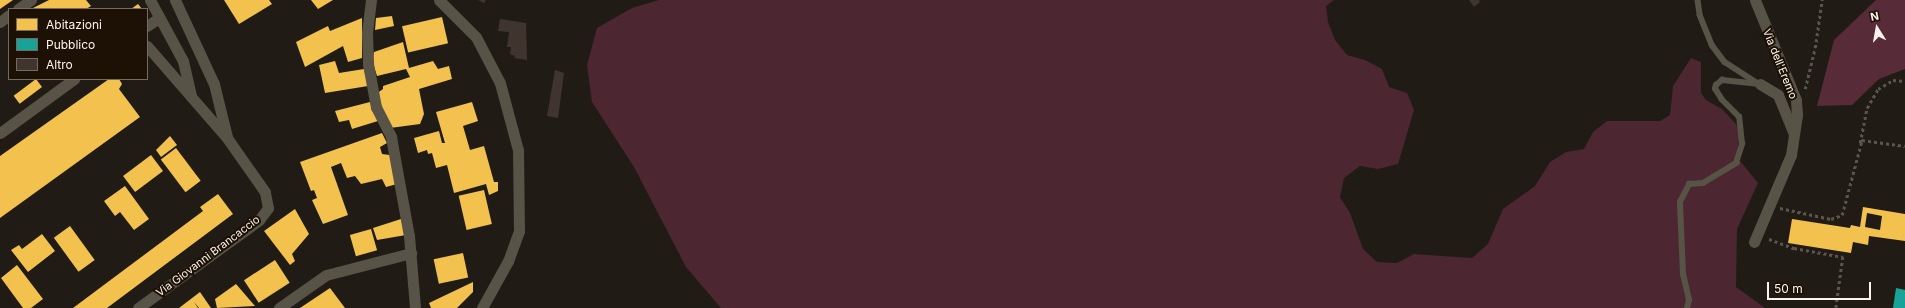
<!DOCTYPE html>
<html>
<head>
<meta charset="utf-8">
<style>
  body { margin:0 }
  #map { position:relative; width:1905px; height:308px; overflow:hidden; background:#211b15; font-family:Inter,sans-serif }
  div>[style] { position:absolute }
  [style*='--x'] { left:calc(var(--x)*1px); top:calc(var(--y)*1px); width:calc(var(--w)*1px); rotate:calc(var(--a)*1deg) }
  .green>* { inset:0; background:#4c2631 }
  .forest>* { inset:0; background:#572b38 }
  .homes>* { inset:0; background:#f2c14e; transform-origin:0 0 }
  .public>* { inset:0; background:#17a398 }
  .building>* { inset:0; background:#40342f }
  .path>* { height:2.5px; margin-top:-1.25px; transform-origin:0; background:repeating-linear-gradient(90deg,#5a564d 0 3px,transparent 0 6px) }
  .service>* { height:5.5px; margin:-2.75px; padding:0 2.75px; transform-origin:2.75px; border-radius:2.75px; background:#575346 }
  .minor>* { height:11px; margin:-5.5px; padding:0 5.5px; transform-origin:5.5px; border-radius:5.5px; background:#575346 }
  span { translate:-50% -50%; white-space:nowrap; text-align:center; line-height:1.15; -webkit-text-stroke:4px #1d1106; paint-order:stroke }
  .street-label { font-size:11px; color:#fcf3eb }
  .legend { position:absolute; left:8px; top:8px; width:140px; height:72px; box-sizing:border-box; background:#1d1106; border:1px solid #766b62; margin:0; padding:5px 7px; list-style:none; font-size:12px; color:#fcf3eb }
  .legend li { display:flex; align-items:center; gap:8px; height:20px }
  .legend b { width:20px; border:1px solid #766b62 }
  .north { position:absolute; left:1857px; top:8px; width:40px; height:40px; -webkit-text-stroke:3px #1d1106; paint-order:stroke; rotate:349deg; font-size:11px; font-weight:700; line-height:16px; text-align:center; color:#fcf3eb }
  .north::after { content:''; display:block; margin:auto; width:14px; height:18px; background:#fcf3eb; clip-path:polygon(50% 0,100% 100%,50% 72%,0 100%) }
  .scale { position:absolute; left:1767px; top:282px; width:104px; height:18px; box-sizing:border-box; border:2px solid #fcf3eb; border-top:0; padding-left:5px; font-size:12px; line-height:14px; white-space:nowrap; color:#fcf3eb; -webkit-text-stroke:3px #1d1106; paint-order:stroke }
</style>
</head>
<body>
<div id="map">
  <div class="green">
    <i style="clip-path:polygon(659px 0,1334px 0,1326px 6px,1328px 22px,1335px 40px,1347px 55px,1365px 60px,1382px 69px,1389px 87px,1407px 93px,1414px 110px,1398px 164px,1378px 169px,1360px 166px,1344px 178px,1340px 197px,1350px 213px,1363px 249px,1377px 262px,1397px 263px,1414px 254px,1472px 258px,1488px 244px,1503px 209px,1535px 186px,1550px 162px,1566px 152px,1584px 149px,1593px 132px,1607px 121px,1660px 121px,1670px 115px,1673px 86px,1691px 58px,1701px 62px,1701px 93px,1706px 100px,1722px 109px,1736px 124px,1740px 137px,1736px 156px,1758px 183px,1737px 229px,1736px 287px,1765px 308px,721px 308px,686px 267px,634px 167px,592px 102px,587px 65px,597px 28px,632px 8px)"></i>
  </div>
  <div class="forest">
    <i style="clip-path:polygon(1876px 0,1905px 0,1905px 69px,1879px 79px,1852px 105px,1817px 106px,1834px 40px)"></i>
  </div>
  <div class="homes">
    <i style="clip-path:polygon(0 0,13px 0,0 9px)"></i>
    <i style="clip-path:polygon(49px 0,86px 0,91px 6px,86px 9px,31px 9px)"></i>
    <i style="clip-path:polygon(224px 0,269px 0,272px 4px,239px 24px)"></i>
    <i style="clip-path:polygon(311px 0,333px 0,318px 9px)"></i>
    <i style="clip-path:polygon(138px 4px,142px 9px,131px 9px)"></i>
    <i style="clip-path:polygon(392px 16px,394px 26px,375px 30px,376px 18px)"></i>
    <i style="left:442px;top:17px;width:27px;height:41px;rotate:77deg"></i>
    <i style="clip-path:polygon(362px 18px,362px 58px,348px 62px,343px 46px,305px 67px,296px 42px,328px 26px,330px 31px)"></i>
    <i style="clip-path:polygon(403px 42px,409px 68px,433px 61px,438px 69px,449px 66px,452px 79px,419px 89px,424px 114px,420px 124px,390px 128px,376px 94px,383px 89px,383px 86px,410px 77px,406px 69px,377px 76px,372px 60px,374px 52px)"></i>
    <i style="clip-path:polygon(335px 61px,339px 73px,364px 69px,368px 86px,325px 93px,319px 65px)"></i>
    <i style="left:36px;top:79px;width:10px;height:28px;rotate:53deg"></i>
    <i style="clip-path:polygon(109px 79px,119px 79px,122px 84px,119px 89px,140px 117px,0 218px,0 156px)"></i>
    <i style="clip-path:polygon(370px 102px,378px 121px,352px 129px,349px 120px,339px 122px,335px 111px)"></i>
    <i style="clip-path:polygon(472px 102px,478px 121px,463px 126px,470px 150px,484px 146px,494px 182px,498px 182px,498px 191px,489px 195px,486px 184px,454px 193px,447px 165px,436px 168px,432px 153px,428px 154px,427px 150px,418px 153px,414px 138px,439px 131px,442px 143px,445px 143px,436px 112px)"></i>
    <i style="clip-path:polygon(382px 133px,387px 143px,380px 147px,382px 154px,390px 155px,397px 184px,386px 187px,382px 179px,361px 184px,355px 176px,347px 178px,341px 163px,331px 167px,348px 215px,323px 224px,312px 200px,317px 198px,314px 190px,311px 191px,300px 162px)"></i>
    <i style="clip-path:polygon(170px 136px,177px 145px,161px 157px,156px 150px)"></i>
    <i style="left:176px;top:148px;width:41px;height:19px;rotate:53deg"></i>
    <i style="left:151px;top:155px;width:20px;height:35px;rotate:53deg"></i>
    <i style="clip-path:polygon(125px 186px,149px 219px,134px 230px,120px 212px,115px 216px,104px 201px)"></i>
    <i style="left:484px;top:190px;width:35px;height:26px;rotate:77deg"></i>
    <i style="clip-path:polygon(218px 194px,233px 214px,107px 308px,73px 308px,203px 211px,200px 207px)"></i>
    <i style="clip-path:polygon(evenodd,1863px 207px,1905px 214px,1905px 241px,1869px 236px,1868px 245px,1853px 242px,1851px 253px,1788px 243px,1792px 219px,1850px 228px,1851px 225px,1860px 227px,1863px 207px,1867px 213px,1882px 216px,1880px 230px,1865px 227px,1867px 213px)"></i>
    <i style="clip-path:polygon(295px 209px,309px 234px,292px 254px,295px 261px,290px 265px,264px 231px)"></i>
    <i style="clip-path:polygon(401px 219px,406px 235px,377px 240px,373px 228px)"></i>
    <i style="left:70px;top:226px;width:42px;height:20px;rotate:54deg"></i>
    <i style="left:371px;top:229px;width:22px;height:22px;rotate:74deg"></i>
    <i style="clip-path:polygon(42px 234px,55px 251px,28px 272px,11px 250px,19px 245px,22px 249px)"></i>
    <i style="left:463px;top:253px;width:25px;height:30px;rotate:78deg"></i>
    <i style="left:275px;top:260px;width:27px;height:37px;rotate:57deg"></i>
    <i style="clip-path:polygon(17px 265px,43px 299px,31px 308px,23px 308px,1px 278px)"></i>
    <i style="clip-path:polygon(473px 282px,473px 292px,457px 308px,431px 308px,429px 303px)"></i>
    <i style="clip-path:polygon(236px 284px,255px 306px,217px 308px,215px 299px)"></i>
    <i style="clip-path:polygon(330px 288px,345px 308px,300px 308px)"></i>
    <i style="clip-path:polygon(200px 292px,211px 308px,199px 308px,194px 302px,198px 308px,179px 308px)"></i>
  </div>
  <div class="public">
    <i style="clip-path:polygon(1896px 288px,1905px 290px,1905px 308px,1893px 308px)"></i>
  </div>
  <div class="building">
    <i style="clip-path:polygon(478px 0,486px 0,484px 3px)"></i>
    <i style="clip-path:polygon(1469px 0,1479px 0,1480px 2px,1474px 7px)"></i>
    <i style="clip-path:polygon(500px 19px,526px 23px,527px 60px,514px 58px,515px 56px,510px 54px,511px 47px,507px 47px,509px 32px,498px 31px)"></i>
    <i style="clip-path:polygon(555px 70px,564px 73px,558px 118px,547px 116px)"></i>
  </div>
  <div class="path">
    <i style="--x:1805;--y:89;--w:42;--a:-76.3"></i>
    <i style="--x:1815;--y:48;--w:49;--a:-81.7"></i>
    <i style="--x:1860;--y:143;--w:36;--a:-79"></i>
    <i style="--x:1867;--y:108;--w:22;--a:-60"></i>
    <i style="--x:1878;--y:89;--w:17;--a:-31"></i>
    <i style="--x:1893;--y:80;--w:12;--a:5"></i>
    <i style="--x:1780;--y:208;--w:52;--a:12.2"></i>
    <i style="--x:1831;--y:219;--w:12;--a:-20"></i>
    <i style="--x:1842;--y:215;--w:78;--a:-75.1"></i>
    <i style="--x:1862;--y:140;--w:43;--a:7.9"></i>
    <i style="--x:1769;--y:239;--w:27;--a:20"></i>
    <i style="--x:1794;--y:248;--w:50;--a:10.4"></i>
    <i style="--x:1843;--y:257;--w:51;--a:97.8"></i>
  </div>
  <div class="service">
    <i style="--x:1698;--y:0;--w:15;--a:82"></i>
    <i style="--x:1700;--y:15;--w:32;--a:68"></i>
    <i style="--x:1712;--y:45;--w:21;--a:53"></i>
    <i style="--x:1725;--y:62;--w:40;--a:32.9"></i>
    <i style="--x:1687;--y:308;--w:8;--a:-76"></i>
    <i style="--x:1689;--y:300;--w:26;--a:-103"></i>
    <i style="--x:1683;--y:275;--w:73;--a:-92.4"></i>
    <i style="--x:1680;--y:202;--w:20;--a:-63"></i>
    <i style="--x:1689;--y:184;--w:14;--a:-4"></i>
    <i style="--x:1703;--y:183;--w:39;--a:-31"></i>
    <i style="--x:1736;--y:163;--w:20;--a:-72"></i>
    <i style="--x:1742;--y:144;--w:27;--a:-96"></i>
    <i style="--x:1739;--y:117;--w:24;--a:-135"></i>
    <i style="--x:1722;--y:100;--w:13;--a:-122"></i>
    <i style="--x:1715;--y:89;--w:4;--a:-76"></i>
    <i style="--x:1716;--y:85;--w:8;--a:-40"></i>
    <i style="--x:1722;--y:80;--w:38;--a:6"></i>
  </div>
  <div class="minor">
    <i style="--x:150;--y:0;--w:69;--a:61.6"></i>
    <i style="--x:183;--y:61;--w:36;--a:77"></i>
    <i style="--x:175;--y:0;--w:93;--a:65.1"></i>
    <i style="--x:214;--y:84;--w:55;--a:76.2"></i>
    <i style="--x:371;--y:0;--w:33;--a:97"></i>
    <i style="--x:367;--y:33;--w:31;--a:88"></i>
    <i style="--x:368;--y:64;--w:44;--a:79.5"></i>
    <i style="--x:376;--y:107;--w:34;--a:63"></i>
    <i style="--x:391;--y:137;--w:101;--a:79.7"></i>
    <i style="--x:409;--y:236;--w:72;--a:85.2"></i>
    <i style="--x:439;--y:0;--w:52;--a:45"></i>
    <i style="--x:476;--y:37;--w:52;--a:62.4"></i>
    <i style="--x:500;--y:83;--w:69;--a:75"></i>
    <i style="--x:518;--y:150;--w:81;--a:89.3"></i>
    <i style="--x:519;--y:231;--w:32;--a:110"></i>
    <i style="--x:508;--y:261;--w:54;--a:119"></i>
    <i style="--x:18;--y:9;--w:16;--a:-35"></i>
    <i style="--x:0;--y:22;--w:11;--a:-38"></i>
    <i style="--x:147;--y:26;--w:14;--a:-34"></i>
    <i style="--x:1760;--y:84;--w:21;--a:31"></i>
    <i style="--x:1778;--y:95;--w:42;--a:67.7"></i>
    <i style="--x:0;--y:133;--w:92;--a:-36.1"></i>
    <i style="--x:1754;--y:242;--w:95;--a:-67"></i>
    <i style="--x:1791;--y:155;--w:40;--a:-81.5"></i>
    <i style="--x:1797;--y:115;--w:15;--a:-94"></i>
    <i style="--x:1796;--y:100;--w:108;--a:-112.3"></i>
    <i style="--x:138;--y:308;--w:150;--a:-36"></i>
    <i style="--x:259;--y:220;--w:15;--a:-53"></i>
    <i style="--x:268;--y:208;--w:16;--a:-101"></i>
    <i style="--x:265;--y:192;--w:66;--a:-125.1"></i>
    <i style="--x:227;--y:138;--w:122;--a:-131"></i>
    <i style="--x:279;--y:308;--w:57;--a:-35.1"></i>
    <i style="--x:326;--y:275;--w:88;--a:-14.5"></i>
  </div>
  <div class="street-label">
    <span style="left:1780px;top:64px;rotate:68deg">Via dell'Eremo</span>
    <span style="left:208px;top:256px;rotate:-37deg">Via Giovanni Brancaccio</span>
  </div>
  <ul class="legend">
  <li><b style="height:11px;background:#f2c14e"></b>Abitazioni</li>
  <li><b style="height:11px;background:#17a398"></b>Pubblico</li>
  <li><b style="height:11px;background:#40342f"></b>Altro</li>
  </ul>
  <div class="north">N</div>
  <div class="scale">50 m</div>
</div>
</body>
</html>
